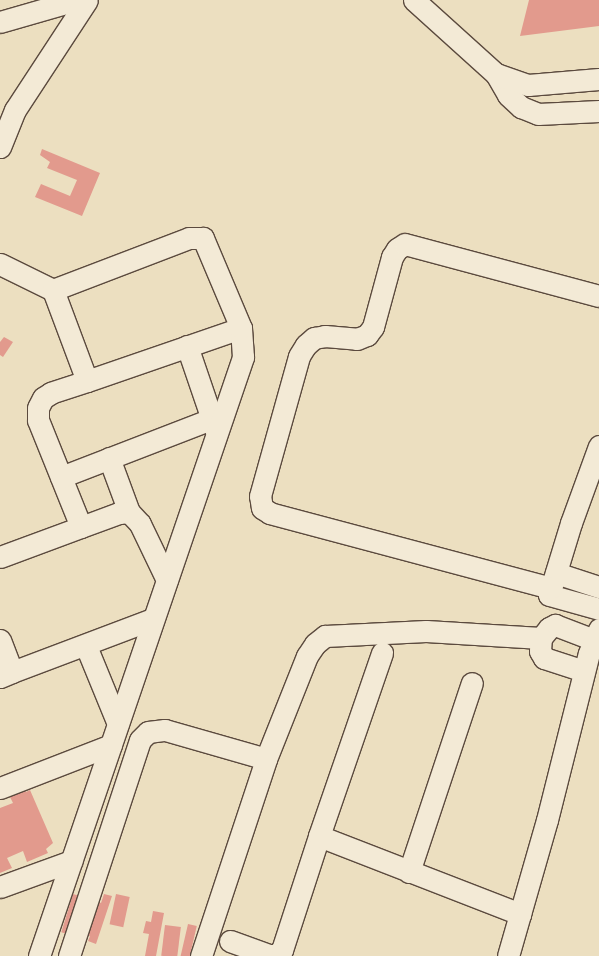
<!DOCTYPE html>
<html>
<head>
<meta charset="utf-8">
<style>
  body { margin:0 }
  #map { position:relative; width:599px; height:956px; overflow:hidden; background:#ecdfc0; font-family:"IM FELL Great Primer",serif }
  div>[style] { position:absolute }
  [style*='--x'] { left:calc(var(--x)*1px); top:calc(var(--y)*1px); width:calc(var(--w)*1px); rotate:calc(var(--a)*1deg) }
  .building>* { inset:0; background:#e29a8d; transform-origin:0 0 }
  .roads { filter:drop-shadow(1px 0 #5b4a3e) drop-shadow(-1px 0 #5b4a3e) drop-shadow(0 1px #5b4a3e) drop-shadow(0 -1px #5b4a3e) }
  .minor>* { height:21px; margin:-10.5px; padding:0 10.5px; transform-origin:10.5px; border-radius:10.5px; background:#f3ead6 }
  span { translate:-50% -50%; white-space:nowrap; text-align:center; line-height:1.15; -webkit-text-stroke:4px #f3ead6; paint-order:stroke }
</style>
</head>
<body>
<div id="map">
  <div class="building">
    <i style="clip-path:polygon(529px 0,599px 0,599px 26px,520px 36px)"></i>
    <i style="clip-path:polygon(42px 149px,100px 173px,82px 216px,35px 197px,41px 184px,70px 196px,77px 180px,47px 168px,50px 162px,40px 155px)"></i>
    <i style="clip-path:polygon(4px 337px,13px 342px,3px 357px,0 355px,0 342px)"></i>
    <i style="clip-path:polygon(24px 788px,26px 792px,30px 790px,53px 843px,46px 849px,48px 853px,27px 862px,23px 851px,7px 858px,12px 868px,0 873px,0 808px,13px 803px,9px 795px)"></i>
    <i style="left:73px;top:894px;width:14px;height:40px;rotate:17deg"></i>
    <i style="clip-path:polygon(104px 894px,112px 896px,96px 944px,88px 941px,90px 936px,85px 934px,96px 901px,101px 903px)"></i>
    <i style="left:116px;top:894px;width:14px;height:31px;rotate:12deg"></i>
    <i style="clip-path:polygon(153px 911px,164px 913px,156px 956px,145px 956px,149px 934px,143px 933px,146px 921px,151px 922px)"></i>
    <i style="left:188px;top:924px;width:9px;height:33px;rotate:13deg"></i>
    <i style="left:165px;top:925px;width:16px;height:31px;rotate:7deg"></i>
  </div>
  <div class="roads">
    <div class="minor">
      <i style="--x:414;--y:0;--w:110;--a:42.1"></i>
      <i style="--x:496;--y:74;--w:24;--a:60"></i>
      <i style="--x:508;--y:95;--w:18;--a:43"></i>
      <i style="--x:521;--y:107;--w:18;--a:22"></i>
      <i style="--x:538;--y:114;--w:61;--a:-2.8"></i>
      <i style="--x:0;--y:22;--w:79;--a:-16.1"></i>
      <i style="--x:496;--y:74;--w:34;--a:19"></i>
      <i style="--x:528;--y:85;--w:71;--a:-4.8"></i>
      <i style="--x:0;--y:147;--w:40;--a:-68"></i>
      <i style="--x:15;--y:110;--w:131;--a:-56.8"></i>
      <i style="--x:0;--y:264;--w:59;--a:26.1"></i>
      <i style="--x:53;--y:290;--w:97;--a:69.5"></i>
      <i style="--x:87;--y:381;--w:38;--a:162"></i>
      <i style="--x:51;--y:393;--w:9;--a:148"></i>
      <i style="--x:43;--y:398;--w:11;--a:117"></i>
      <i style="--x:38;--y:408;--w:12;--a:90"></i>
      <i style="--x:38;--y:420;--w:115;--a:68.1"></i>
      <i style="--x:81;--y:527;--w:86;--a:159.7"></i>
      <i style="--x:187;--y:346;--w:90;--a:71.2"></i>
      <i style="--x:87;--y:381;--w:163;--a:-19"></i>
      <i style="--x:599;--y:446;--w:82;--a:110"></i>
      <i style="--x:571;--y:523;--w:75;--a:107"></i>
      <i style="--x:549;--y:595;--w:52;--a:15.6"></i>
      <i style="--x:109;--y:458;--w:58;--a:69.7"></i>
      <i style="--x:61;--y:477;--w:161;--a:-21.1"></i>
      <i style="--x:81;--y:527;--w:40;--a:-20.2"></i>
      <i style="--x:119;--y:513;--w:10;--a:-6"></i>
      <i style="--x:129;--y:512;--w:16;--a:47"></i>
      <i style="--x:140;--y:524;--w:62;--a:64.3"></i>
      <i style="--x:556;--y:573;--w:45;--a:18"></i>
      <i style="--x:551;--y:588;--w:291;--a:-165.1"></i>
      <i style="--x:270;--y:513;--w:9;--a:-148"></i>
      <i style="--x:262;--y:508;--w:12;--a:-99"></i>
      <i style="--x:260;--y:496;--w:145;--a:-74.4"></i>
      <i style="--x:299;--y:356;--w:13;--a:-58"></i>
      <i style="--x:306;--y:345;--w:11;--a:-41"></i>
      <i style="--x:314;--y:338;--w:11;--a:-10"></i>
      <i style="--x:325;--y:336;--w:32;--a:5"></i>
      <i style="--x:357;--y:339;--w:11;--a:-22"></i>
      <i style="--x:367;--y:335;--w:10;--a:-53"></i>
      <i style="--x:373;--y:327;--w:73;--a:-74.8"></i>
      <i style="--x:392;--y:257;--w:9;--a:-58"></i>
      <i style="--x:397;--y:249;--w:9;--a:-32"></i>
      <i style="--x:405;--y:244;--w:201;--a:15"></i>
      <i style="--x:0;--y:640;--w:34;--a:69"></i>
      <i style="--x:12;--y:672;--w:13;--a:157"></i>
      <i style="--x:86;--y:646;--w:84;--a:67.7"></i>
      <i style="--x:584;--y:671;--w:42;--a:-162"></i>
      <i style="--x:544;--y:658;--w:8;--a:-120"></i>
      <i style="--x:540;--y:651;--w:13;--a:-86"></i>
      <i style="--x:541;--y:638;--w:13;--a:-51"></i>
      <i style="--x:549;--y:628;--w:7;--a:-27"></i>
      <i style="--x:555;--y:625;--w:42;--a:21"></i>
      <i style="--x:12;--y:672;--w:150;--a:-20.7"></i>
      <i style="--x:0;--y:788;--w:119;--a:-21.2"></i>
      <i style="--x:319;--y:836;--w:194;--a:-71"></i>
      <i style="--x:409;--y:872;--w:199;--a:-71.6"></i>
      <i style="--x:0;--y:887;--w:76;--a:-20.1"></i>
      <i style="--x:230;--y:941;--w:41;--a:19.7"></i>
      <i style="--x:269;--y:955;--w:7;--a:0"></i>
      <i style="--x:276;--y:955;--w:8;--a:-40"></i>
      <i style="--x:282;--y:950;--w:120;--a:-72"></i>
      <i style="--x:319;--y:836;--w:216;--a:21.2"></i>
      <i style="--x:39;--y:956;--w:633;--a:-71.19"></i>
      <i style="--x:243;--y:357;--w:29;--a:-94"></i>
      <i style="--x:241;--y:328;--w:98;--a:-112.9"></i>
      <i style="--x:203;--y:238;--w:14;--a:180"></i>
      <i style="--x:189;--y:238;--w:146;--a:159.1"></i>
      <i style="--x:69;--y:956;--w:227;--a:-71.8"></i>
      <i style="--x:140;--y:740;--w:11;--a:-45"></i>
      <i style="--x:148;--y:732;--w:17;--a:-7"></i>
      <i style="--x:165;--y:730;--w:105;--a:16"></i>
      <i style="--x:201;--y:956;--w:207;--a:-71.7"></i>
      <i style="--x:266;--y:759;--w:111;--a:-68.3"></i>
      <i style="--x:307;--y:656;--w:14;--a:-56"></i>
      <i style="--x:315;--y:644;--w:13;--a:-39"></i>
      <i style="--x:325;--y:636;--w:101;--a:-2.8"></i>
      <i style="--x:426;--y:631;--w:115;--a:3.5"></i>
      <i style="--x:508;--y:956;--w:141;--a:-74"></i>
      <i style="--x:547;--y:820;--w:172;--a:-75.9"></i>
      <i style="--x:589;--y:653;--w:26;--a:-67"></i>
    </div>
  </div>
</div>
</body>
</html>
